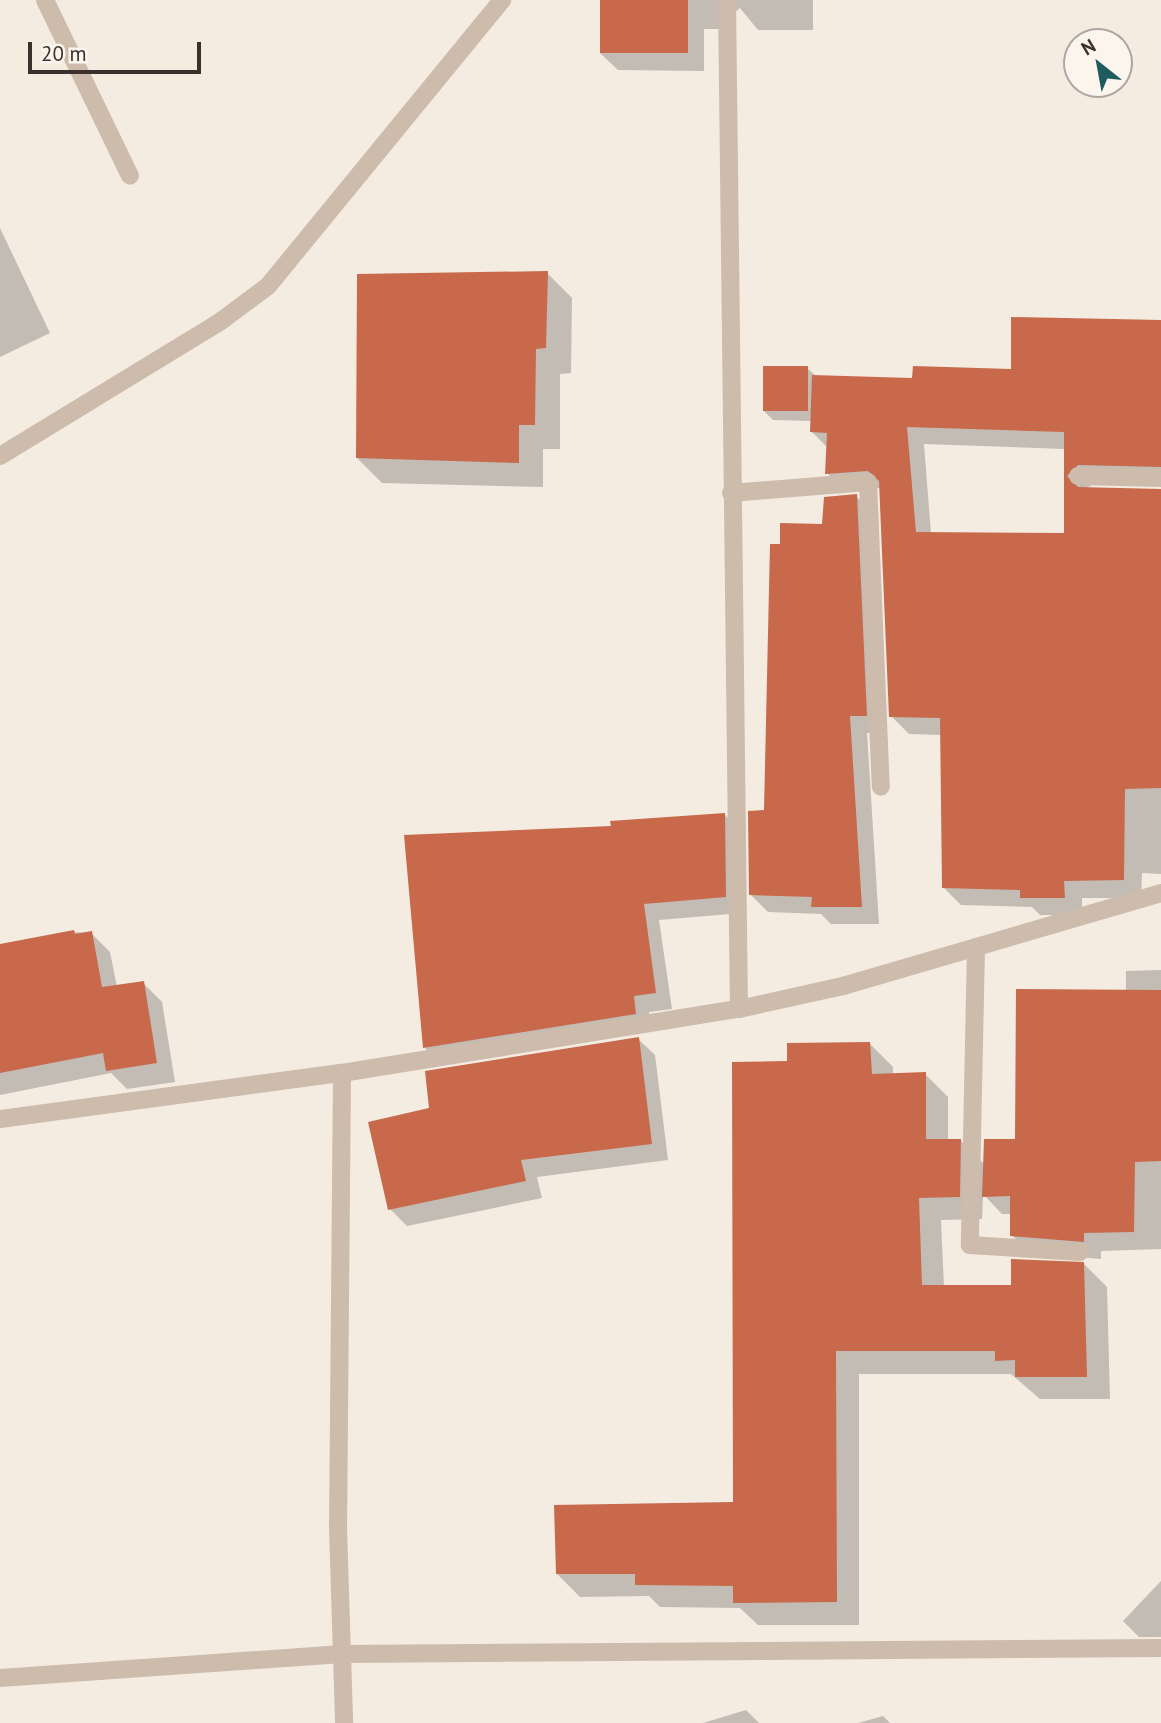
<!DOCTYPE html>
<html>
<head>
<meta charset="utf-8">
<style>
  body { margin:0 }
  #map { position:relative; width:1161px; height:1723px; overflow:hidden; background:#f4ebe1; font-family:"PT Sans",sans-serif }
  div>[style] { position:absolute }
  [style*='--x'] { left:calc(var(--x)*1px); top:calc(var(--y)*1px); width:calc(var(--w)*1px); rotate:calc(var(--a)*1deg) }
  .shadow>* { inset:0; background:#0003 }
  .building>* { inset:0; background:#c8694b; transform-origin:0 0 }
  .minor>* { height:18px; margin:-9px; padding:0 9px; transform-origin:9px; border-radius:9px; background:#cdbbac }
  span { translate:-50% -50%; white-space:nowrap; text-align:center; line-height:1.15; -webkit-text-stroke:6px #fbf5ee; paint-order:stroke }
  .north { position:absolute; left:1063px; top:28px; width:70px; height:70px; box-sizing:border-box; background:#fbf5ee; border:2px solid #aea6a0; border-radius:50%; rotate:329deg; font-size:19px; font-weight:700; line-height:28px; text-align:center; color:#3b302b }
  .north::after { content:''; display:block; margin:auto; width:24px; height:32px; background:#1f5a5e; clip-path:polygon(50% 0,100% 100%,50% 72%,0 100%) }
  .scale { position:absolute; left:28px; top:42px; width:173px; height:32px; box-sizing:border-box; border:4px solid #3b302b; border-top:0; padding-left:9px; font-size:21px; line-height:24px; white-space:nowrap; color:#3b302b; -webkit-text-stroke:5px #fbf5ee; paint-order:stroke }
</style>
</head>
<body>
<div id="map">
  <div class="shadow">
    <i style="clip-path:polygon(601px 0,813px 0,813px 30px,758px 30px,740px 8px,734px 13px,733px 29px,704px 29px,704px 71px,618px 70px,600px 53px)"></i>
    <i style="clip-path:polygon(0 228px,50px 333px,0 357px)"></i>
    <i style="clip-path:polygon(547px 273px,572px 298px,571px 373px,560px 374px,560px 449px,543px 449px,543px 487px,382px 483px,357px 458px)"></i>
    <i style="clip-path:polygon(evenodd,1161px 323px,1161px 484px,1097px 482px,1085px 489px,1161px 490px,1161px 874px,1142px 873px,1141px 898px,1082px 898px,1082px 915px,1040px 915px,1032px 907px,961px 905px,943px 887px,942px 735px,909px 734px,891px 716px,881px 488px,845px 491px,827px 473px,828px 448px,811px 431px,812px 421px,773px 420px,764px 411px,807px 368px,816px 376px,914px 380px,1012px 371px,1161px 323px,924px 444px,1065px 449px,1066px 535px,931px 534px,924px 444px)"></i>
    <i style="clip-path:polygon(856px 496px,874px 514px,884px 733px,867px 733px,879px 924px,831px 924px,821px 914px,768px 912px,751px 895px,766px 812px,782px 546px,824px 525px)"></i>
    <i style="clip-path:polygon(725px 815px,741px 831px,742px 913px,659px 920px,672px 1009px,649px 1012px,652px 1030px,441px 1064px,425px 1048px,613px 827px)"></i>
    <i style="clip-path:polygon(74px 932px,91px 933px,110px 952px,117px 987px,143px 983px,162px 1002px,175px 1082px,127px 1089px,111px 1073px,0 1095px,0 946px)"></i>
    <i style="clip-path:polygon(1161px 970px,1161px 1249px,1101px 1251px,1101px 1259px,1030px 1253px,1012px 1235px,1012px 1214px,1002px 1214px,983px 1194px,982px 1219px,941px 1220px,944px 1287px,1013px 1286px,1084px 1264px,1107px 1287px,1110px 1399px,1040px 1399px,1011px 1374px,859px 1374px,859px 1625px,758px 1625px,740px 1608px,660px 1607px,649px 1596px,580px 1597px,557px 1574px,734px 1503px,789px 1063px,870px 1044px,893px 1067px,893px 1075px,925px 1074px,948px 1097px,948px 1141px,960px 1140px,985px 1165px,1016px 1140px,1126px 991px,1126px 971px)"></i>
    <i style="clip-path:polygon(638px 1039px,655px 1055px,668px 1160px,537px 1177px,542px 1198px,407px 1226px,390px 1209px,431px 1110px)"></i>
    <i style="clip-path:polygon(1161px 1581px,1161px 1637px,1139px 1637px,1123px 1621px)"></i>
    <i style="clip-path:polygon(746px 1710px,759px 1723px,703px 1723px)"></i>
    <i style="clip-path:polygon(883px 1716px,890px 1723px,858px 1723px)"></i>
  </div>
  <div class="building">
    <i style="left:600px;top:0;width:88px;height:53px"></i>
    <i style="clip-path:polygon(548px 271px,546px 348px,536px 349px,535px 425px,519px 425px,519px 463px,356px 458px,357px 274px)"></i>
    <i style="clip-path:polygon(evenodd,1011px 317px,1161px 320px,1161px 467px,1078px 465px,1067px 476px,1078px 487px,1161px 489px,1161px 788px,1125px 789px,1124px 880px,1064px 881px,1065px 898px,1020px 898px,1020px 890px,942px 888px,940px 718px,889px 717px,879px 481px,868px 471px,825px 474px,827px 433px,810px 432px,812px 375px,912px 378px,913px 366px,1011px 369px,1011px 317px,907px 427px,1064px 432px,1064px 533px,916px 532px,907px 427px)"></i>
    <i style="left:763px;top:366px;width:45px;height:45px"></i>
    <i style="clip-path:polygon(857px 494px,867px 716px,850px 716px,862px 907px,811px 907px,812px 897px,749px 895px,748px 811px,764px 810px,770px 544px,780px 544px,780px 523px,822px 524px,824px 497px)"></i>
    <i style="clip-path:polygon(725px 813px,726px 897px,644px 904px,656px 993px,634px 996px,636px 1014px,423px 1048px,404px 835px,611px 826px,610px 821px)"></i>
    <i style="clip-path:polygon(74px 930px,75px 934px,92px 931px,102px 987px,144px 981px,157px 1063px,106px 1071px,103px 1053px,0 1073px,0 944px)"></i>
    <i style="clip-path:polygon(1016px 989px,1161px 990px,1161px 1161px,1135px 1162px,1134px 1232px,1084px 1233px,1084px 1242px,1010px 1236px,1010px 1196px,982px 1197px,984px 1139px,1015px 1139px)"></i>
    <i style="clip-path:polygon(639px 1037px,652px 1144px,521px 1160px,526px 1181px,388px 1210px,368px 1122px,429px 1108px,425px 1071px)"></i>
    <i style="clip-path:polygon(870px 1042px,872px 1074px,926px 1072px,926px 1139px,961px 1139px,960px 1197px,919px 1198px,922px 1285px,1011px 1285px,1011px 1259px,1084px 1262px,1087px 1377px,1015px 1377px,1015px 1360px,995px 1361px,995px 1351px,836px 1351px,837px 1602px,733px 1603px,733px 1586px,635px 1585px,635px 1574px,556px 1574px,554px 1505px,733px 1502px,732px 1062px,787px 1061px,787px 1043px)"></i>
  </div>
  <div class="minor">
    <i style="--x:45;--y:0;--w:195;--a:64.2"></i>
    <i style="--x:727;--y:0;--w:1009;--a:89.32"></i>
    <i style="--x:0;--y:456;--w:259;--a:-31.4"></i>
    <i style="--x:221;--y:321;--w:59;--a:-36.7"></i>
    <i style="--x:268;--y:286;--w:370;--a:-50.7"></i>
    <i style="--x:1078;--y:476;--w:83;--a:1.4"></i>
    <i style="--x:731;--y:493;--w:137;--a:-4.6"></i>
    <i style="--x:868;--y:482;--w:305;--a:87.6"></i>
    <i style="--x:976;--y:947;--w:298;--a:91.2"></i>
    <i style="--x:970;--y:1245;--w:110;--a:3.6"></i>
    <i style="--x:342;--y:1073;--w:455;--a:90.5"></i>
    <i style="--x:338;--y:1528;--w:195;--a:88.2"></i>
    <i style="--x:0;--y:1119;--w:345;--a:-7.7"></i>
    <i style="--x:342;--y:1073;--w:402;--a:-9.2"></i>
    <i style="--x:739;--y:1009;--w:107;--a:-12.5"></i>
    <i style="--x:843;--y:986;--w:331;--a:-16.3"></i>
    <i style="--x:0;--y:1678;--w:343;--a:-4"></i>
    <i style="--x:342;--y:1654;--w:819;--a:-0.42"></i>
  </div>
  <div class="north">N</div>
  <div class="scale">20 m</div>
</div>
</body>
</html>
